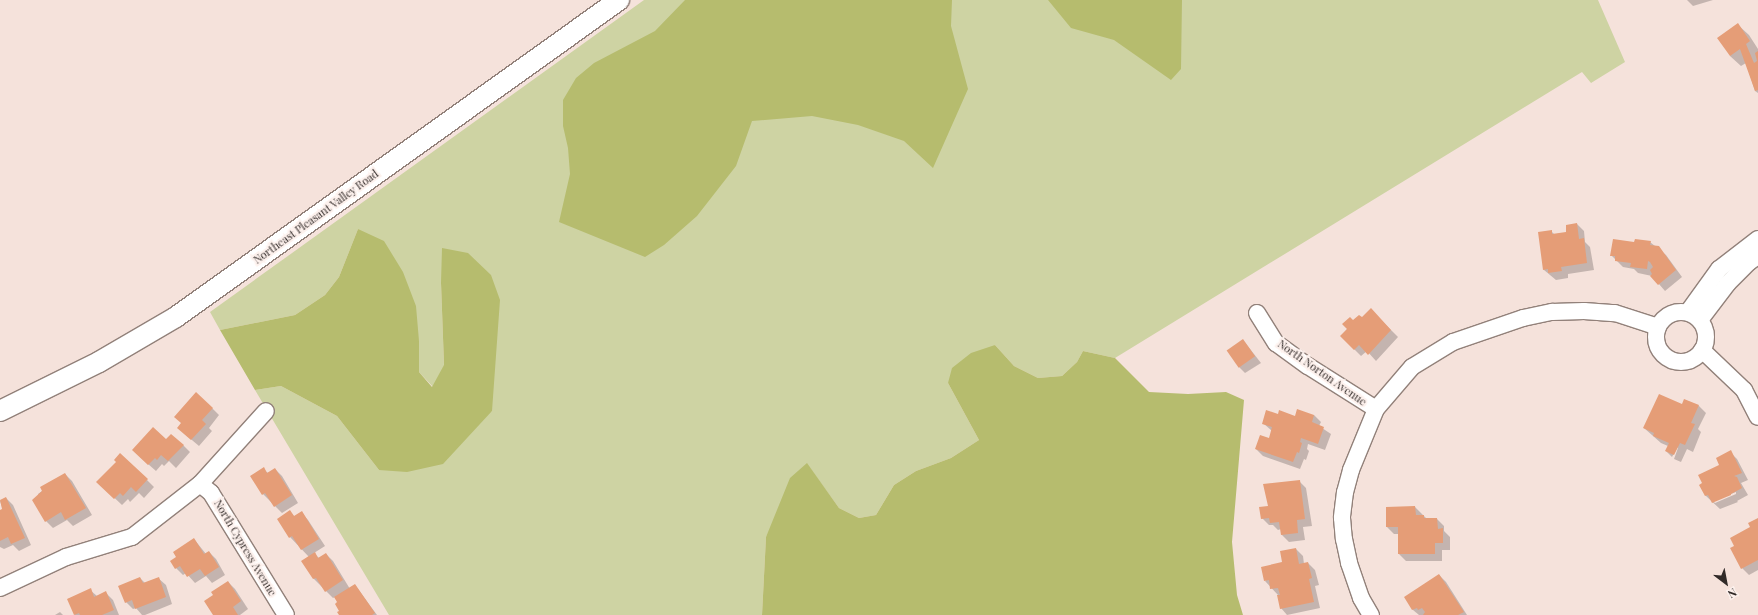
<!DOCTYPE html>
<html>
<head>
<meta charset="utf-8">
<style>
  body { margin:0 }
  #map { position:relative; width:1758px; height:615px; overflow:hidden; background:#f5e2db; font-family:"Playfair Display",serif }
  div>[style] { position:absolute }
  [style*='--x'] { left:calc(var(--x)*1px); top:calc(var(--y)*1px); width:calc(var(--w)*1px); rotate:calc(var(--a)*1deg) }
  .green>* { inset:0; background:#ced3a3 }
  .forest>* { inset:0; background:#b6bc6e }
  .shadow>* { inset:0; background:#0003 }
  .building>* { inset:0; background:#e59d77; transform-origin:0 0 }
  .roads { filter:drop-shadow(1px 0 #92817a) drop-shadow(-1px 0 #92817a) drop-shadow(0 1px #92817a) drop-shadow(0 -1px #92817a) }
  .minor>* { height:16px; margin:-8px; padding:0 8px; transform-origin:8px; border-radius:8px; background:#fff }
  .minor>.ring { margin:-8px; padding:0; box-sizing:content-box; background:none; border:16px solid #fff; border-radius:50% }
  .tertiary>* { height:20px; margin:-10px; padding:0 10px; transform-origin:10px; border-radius:10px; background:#fff }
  span { translate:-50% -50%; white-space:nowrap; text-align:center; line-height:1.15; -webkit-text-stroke:4px #fdf1ed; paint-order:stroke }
  .street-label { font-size:11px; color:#312a28 }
  .north { position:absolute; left:1706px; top:563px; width:40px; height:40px; -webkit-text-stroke:3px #fdf1ed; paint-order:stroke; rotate:148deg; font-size:11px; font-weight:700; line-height:16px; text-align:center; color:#312a28 }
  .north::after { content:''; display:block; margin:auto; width:14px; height:18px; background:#312a28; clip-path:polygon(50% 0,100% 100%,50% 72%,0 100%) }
</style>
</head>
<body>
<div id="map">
  <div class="green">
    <i style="clip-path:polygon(644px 0,1598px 0,1625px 62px,1591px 83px,1582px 72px,1115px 358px,1083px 351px,1077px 362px,1062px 376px,1038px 378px,1014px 366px,995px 345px,948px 383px,979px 440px,951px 458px,916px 471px,894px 485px,876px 515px,859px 518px,839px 508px,807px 464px,766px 537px,762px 615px,389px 615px,255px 390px,281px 386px,337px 416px,379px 470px,492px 411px,441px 283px,444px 366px,433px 387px,419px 372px,419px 341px,358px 229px,339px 277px,325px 295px,295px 315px,220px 330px,210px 312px)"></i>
  </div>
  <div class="forest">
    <i style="clip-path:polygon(685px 0,952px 0,951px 26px,968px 89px,933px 168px,904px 141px,858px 125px,812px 116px,752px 121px,736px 166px,697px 216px,664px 245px,645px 257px,559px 222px,570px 174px,568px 148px,563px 126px,563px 100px,576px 78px,594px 63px,655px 31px)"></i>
    <i style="clip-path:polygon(1048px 0,1182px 0,1181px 69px,1171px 80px,1114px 40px,1071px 28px)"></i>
    <i style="clip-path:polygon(358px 229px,384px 241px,403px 272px,416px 306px,419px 341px,419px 372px,432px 387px,444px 365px,441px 283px,442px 248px,468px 253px,491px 275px,500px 300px,492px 411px,443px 464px,407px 472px,379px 470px,337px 416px,281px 386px,255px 390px,220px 330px,295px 315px,325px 295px,339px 277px)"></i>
    <i style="clip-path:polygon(995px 345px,1014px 366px,1038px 378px,1062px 376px,1077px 362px,1083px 351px,1115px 358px,1149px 392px,1188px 394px,1226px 392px,1244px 400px,1232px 542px,1237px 595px,1243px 615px,762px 615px,766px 537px,790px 478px,807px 463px,839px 508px,859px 518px,876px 515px,894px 485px,916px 471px,951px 458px,979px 440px,948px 383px,952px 368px,971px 353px)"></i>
  </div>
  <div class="shadow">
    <i style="clip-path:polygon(1687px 0,1713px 0,1693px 6px)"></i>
    <i style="clip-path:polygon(1738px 25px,1749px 35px,1758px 49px,1758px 93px,1755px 91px,1746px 63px,1741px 66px,1730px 56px)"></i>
    <i style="clip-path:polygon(1577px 224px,1584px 231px,1585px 242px,1590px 247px,1594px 270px,1568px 274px,1568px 278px,1556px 280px,1544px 270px,1551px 231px,1555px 235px,1568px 233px)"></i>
    <i style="clip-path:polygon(1650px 242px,1666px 255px,1682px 277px,1665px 291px,1652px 276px,1638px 273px,1634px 269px,1623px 267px,1611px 255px,1635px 244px)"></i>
    <i style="clip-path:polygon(1371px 310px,1398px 337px,1376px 361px,1367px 351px,1361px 356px,1341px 336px,1354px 321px,1362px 319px)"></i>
    <i style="clip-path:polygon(1243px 340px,1261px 363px,1245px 373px,1238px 366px)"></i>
    <i style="clip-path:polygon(1685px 400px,1699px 406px,1706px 413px,1698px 429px,1701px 432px,1693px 452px,1687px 449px,1681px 462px,1674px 459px,1678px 448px,1677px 447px,1672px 457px,1666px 451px,1668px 446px,1661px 443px,1644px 428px,1682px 405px)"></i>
    <i style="clip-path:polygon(212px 408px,219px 415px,209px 428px,212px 431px,199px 446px,186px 435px)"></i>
    <i style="clip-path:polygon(1279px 415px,1295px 417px,1314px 415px,1321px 422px,1319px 426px,1331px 434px,1325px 450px,1308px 444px,1307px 449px,1309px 451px,1306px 460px,1304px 459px,1300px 469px,1263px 456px,1256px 449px,1270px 439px,1272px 431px,1263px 423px)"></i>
    <i style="clip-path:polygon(166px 441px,183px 445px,190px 452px,176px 468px,169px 461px,164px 466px,162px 464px,156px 471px,140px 457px)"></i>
    <i style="clip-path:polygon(evenodd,1730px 452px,1737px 459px,1748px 480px,1741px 483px,1748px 495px,1737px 501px,1738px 502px,1720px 509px,1706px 496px,1701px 485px,1721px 465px,1730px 452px,1736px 492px,1736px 494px,1715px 503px,1713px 501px,1736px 492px)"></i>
    <i style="clip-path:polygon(263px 469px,268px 473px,275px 469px,282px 476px,298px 503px,282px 513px,263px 494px)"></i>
    <i style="clip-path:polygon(65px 474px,72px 481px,92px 515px,73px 526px,67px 520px,53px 528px,46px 521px,38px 494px)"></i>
    <i style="clip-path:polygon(147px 480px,154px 487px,144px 498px,139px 493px,130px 502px,128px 499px,122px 505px,105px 489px)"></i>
    <i style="clip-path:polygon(1299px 481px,1306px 488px,1312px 526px,1303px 527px,1305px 540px,1289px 542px,1282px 535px,1281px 529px,1278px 530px,1273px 525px,1269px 525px,1262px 518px)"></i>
    <i style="clip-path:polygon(6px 498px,13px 505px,31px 545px,19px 551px,13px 545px,4px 549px,0 547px,0 511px,3px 510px,0 501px)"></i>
    <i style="clip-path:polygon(1415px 507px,1427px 519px,1437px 519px,1444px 526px,1444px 531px,1450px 537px,1450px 550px,1442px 550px,1442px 561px,1406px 561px,1399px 554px,1399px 534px,1394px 534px,1387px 527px)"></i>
    <i style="clip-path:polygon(290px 512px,295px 517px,301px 512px,308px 520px,325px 546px,314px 553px,319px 558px,326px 554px,333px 561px,350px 589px,355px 585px,377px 615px,340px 615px,339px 602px,335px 597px,333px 598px,314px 579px,303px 561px,309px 557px,290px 537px)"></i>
    <i style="clip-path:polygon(1758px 519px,1758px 570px,1749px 575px,1742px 568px,1752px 528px)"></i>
    <i style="clip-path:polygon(194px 539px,206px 554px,209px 552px,216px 559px,225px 575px,212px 583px,206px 576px,195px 583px,186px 573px,183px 575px,176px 568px,177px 557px)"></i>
    <i style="clip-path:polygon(1296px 549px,1303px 556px,1304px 564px,1308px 563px,1315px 570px,1319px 585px,1315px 586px,1320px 608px,1287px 615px,1281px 608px,1278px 595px,1265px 581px)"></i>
    <i style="clip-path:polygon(1439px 575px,1446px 582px,1467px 615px,1419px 615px,1413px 610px,1406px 597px)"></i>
    <i style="clip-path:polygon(140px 578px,145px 583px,158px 578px,166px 585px,172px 604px,145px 615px,142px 615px,136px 608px,133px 609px,126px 602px)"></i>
    <i style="clip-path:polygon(228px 582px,235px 589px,248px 609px,240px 615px,214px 615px,214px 595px)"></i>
    <i style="clip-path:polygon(90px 590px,97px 596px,106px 593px,113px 600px,119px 615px,75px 615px,68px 599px)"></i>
    <i style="clip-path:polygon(60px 612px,63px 615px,55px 615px)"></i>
  </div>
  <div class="building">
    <i style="clip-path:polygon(1738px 23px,1750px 41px,1746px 44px,1754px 63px,1757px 61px,1755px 53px,1758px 51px,1758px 90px,1755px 91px,1740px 49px,1730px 56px,1717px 38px)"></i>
    <i style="clip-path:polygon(1577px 223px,1579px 239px,1584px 238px,1587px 263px,1561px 267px,1562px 271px,1548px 273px,1548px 269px,1543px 270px,1538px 232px,1552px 230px,1552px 234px,1566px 232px,1566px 225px)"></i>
    <i style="clip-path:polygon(1613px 239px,1634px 242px,1635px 239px,1651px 241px,1650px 245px,1659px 246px,1676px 270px,1658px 285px,1650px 276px,1652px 274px,1650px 270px,1653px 267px,1650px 262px,1648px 261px,1647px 269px,1630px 267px,1631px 263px,1615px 261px,1615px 256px,1610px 256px)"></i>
    <i style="clip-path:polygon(1371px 308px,1391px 330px,1368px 355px,1359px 345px,1354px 350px,1340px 336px,1347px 329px,1342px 324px,1350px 317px,1353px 320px,1359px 315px,1362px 317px)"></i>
    <i style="left:1243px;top:339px;width:21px;height:20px;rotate:55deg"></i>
    <i style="clip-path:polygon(196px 392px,213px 408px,202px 420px,206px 424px,191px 440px,177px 428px,181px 423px,174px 417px)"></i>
    <i style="clip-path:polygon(1659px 394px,1682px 404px,1684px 399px,1699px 405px,1691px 423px,1695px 424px,1685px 445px,1680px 443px,1674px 455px,1665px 451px,1669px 443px,1653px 436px,1654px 433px,1643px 428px)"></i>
    <i style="clip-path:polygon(1297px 409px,1314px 415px,1312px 422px,1324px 427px,1318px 444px,1301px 438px,1300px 442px,1302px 443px,1299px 453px,1297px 452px,1293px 462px,1255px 449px,1260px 435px,1269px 438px,1272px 427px,1262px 424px,1266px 410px,1278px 414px,1279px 410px,1295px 416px)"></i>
    <i style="clip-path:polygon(153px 427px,166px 439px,171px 434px,184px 445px,168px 461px,161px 455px,157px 460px,155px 458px,148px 465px,132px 450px)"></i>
    <i style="clip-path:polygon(1731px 450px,1742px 473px,1734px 476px,1737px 477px,1742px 488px,1731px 494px,1731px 495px,1712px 503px,1708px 495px,1705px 496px,1699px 485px,1702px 483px,1698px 475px,1719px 465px,1716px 458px)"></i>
    <i style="clip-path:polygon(120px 453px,148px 479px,136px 492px,131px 487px,123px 496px,120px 493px,114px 499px,96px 482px,116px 462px,114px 460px)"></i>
    <i style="clip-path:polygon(264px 467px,267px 473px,275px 468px,292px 495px,274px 507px,265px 493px,262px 495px,250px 476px)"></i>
    <i style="clip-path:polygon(65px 473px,86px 508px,65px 520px,61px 512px,45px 522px,32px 500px,42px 491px,40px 487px)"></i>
    <i style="clip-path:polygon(1300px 480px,1305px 519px,1297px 520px,1298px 533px,1281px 535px,1279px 522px,1270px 523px,1269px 518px,1261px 519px,1259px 507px,1268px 506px,1263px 484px)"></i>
    <i style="clip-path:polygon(6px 497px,25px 538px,11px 544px,8px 537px,0 541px,0 510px,2px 509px,0 500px)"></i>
    <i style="clip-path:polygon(1415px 506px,1416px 515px,1424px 515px,1424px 518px,1437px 518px,1438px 529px,1443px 528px,1443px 543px,1435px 543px,1435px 554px,1398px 554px,1398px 527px,1386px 527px,1386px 507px)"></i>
    <i style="clip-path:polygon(290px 510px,294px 516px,302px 511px,319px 539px,301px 550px,292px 536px,289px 538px,277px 519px)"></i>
    <i style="clip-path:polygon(1758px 518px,1758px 560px,1741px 569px,1730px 548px,1734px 546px,1730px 538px,1750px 527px,1748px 523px)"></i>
    <i style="clip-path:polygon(194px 538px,204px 554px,209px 551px,219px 567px,205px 576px,200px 569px,187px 577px,180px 566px,175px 569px,170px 561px,176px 557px,173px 552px)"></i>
    <i style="clip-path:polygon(1296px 548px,1299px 564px,1308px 562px,1312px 578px,1309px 579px,1314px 602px,1280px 609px,1277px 595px,1280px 595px,1278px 588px,1270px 589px,1269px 580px,1264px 581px,1261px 567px,1282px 562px,1280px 551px)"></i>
    <i style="clip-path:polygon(315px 552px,318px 558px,326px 553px,343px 580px,325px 592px,316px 578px,313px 579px,301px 561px)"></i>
    <i style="clip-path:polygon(1439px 574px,1464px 612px,1458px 615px,1423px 615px,1425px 612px,1422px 608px,1418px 610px,1417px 608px,1412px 610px,1404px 597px)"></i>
    <i style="clip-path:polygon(140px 577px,143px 583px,159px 577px,166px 597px,135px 609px,132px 600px,125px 603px,118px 586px)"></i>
    <i style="clip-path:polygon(228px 581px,241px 601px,233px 607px,238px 615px,213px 615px,204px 601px,213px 595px,211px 592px)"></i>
    <i style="clip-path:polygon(355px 584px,375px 613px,372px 615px,339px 615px,337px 612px,339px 611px,335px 604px,337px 602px,334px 597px)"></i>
    <i style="clip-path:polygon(91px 588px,94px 597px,106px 591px,114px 610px,102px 615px,80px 615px,79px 613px,74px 615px,67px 599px)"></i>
  </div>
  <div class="roads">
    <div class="minor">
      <i class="ring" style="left:1656px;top:312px;width:34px;height:34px"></i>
      <i style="--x:1688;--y:312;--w:53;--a:-54.2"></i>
      <i style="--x:1719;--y:269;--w:49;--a:-37.6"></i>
      <i style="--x:1257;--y:313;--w:36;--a:58"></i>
      <i style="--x:1276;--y:343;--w:39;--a:36"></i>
      <i style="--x:1308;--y:366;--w:80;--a:32.3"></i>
      <i style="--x:1376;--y:409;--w:66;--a:112.3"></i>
      <i style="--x:1351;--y:470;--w:23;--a:105"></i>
      <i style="--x:1345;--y:492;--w:26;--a:97"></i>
      <i style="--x:1342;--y:518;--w:21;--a:85"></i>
      <i style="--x:1344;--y:539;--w:25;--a:78"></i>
      <i style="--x:1349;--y:563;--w:37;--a:71"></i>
      <i style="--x:1361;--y:598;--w:20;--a:60"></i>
      <i style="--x:1700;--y:320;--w:46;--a:-52.9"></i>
      <i style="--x:1728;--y:283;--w:30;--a:-45"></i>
      <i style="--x:1749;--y:262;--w:11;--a:-34"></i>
      <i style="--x:1702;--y:350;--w:58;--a:43.6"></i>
      <i style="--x:1744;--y:390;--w:30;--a:63"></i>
      <i style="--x:1376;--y:409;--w:55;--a:-49.4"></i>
      <i style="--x:1412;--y:367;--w:48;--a:-31.4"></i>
      <i style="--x:1453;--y:342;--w:74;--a:-18.9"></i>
      <i style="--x:1523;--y:318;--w:30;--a:-12"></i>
      <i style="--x:1552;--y:312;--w:32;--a:-2"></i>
      <i style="--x:1584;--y:311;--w:31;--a:4"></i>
      <i style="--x:1615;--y:313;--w:45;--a:18"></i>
      <i style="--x:200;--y:484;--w:14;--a:39"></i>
      <i style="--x:211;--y:493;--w:143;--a:58.4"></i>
      <i style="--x:0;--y:588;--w:73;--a:-25.2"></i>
      <i style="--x:66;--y:557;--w:69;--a:-16.9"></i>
      <i style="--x:132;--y:537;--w:86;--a:-37.9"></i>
      <i style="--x:200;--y:484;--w:98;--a:-47.9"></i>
    </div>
    <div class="tertiary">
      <i style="--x:0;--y:411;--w:110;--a:-26.3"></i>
      <i style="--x:99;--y:362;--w:89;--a:-30.3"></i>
      <i style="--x:176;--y:317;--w:545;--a:-35.59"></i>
    </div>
  </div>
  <div class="street-label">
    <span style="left:316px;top:217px;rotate:-36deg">Northeast Pleasant Valley Road</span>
    <span style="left:1322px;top:373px;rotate:35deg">North Norton Avenue</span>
    <span style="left:245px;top:548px;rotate:59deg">North Cypress Avenue</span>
  </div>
  <div class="north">N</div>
</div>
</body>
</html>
